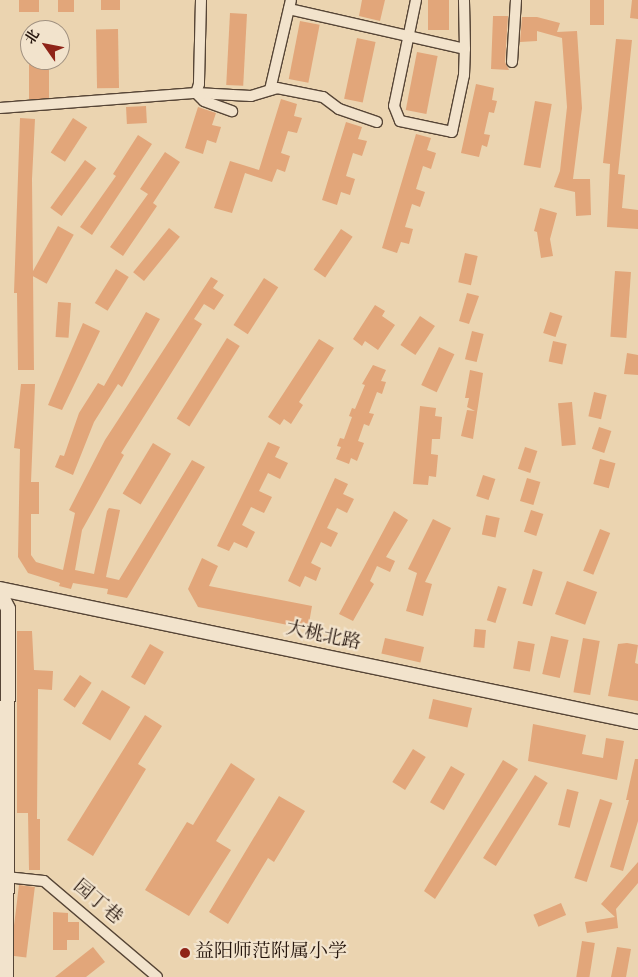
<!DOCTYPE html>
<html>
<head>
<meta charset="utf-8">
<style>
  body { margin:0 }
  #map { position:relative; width:638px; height:977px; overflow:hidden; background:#ebd4b0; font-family:"Sorts Mill Goudy","Noto Serif SC",serif }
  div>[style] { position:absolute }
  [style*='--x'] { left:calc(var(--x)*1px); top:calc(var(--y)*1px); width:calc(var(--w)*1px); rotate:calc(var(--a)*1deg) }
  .building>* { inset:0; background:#e2a67a; transform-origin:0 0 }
  .roads { filter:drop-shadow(1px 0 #564536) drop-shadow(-1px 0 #564536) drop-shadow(0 1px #564536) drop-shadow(0 -1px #564536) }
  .street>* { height:10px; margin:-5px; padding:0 5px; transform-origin:5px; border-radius:5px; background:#f2e3cc }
  .secondary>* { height:14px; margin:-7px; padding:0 7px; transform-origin:7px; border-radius:7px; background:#f2e3cc }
  .dots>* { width:14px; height:14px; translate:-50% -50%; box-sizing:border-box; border:2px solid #f2e3cc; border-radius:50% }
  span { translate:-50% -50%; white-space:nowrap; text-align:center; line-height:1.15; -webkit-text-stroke:4.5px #f2e3cc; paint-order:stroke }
  .street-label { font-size:19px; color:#25150d }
  .poi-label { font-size:19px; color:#25150d }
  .left { translate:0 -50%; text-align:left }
  .north { position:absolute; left:20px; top:20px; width:50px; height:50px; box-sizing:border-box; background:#f2e3cc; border:1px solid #a09180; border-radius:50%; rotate:303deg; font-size:14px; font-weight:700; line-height:20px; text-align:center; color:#25150d }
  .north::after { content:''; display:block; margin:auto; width:18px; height:22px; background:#8f2418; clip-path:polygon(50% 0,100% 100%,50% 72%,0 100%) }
</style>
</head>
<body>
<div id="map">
  <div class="building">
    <i style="left:19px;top:0;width:20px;height:12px"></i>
    <i style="left:58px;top:0;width:16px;height:12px"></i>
    <i style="left:101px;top:0;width:19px;height:10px"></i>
    <i style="clip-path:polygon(362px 0,385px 0,380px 21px,359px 16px)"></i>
    <i style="left:428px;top:0;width:21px;height:30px"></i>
    <i style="left:590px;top:0;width:14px;height:25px"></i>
    <i style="clip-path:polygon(632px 0,638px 0,638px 19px,630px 18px)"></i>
    <i style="left:230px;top:13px;width:17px;height:72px;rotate:3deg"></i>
    <i style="clip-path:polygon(493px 16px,508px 16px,505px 62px,509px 70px,491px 69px)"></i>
    <i style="clip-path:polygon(522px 17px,537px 17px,560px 23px,557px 32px,577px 31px,582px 108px,573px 179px,590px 179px,591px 215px,576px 216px,575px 192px,554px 187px,560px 171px,567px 107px,562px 38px,537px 31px,537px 41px,520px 42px)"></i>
    <i style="left:300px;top:21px;width:20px;height:59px;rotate:11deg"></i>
    <i style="left:118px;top:29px;width:59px;height:22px;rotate:89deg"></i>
    <i style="left:357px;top:38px;width:19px;height:62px;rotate:12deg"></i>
    <i style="clip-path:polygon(616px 39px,632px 40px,618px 174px,625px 175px,622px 208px,638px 210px,638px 229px,607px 227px,610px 164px,603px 163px)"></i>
    <i style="left:417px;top:52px;width:21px;height:59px;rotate:11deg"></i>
    <i style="left:29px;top:60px;width:20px;height:39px"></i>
    <i style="clip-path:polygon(476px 84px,494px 88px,492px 100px,497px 101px,494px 113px,489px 112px,484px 134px,490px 135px,487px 147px,482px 145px,479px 157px,461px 153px)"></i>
    <i style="clip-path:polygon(281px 99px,297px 104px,294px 116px,302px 118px,297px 133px,288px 131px,281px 153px,290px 156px,285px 172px,277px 169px,272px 182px,245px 173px,232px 213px,214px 208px,230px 161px,259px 170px)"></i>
    <i style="left:535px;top:101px;width:17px;height:65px;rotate:10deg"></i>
    <i style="left:146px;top:106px;width:17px;height:20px;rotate:87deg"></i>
    <i style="clip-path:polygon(198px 107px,216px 113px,212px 125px,221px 127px,216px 143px,207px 140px,203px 154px,185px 148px)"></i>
    <i style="clip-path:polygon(20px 118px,35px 119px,32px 179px,34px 370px,18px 370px,17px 293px,14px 293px)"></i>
    <i style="left:73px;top:118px;width:17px;height:41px;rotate:33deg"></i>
    <i style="clip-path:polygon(346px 122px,362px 127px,358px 139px,367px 141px,362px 156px,353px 153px,346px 176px,355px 179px,350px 195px,341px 192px,337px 205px,322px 200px)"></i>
    <i style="clip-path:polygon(416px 134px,431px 138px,427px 150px,436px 153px,431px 169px,423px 166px,416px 189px,425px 192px,420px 207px,412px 204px,405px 227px,413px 229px,409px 244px,401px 242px,397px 253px,382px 248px)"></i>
    <i style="clip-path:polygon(138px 135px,152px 144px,92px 235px,80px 227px,116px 176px,113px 174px)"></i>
    <i style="clip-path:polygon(165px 152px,180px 162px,153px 203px,157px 206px,123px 256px,110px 247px,148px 194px,140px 189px)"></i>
    <i style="left:85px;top:160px;width:14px;height:59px;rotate:36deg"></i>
    <i style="clip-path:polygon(540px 208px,557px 213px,550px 239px,553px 256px,541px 258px,537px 232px,534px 231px)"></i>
    <i style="left:58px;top:226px;width:18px;height:56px;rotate:29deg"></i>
    <i style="left:169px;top:228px;width:14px;height:57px;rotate:39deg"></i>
    <i style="left:341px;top:229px;width:14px;height:49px;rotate:34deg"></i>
    <i style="left:465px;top:253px;width:13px;height:30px;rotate:13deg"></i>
    <i style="left:116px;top:269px;width:15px;height:40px;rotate:32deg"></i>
    <i style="left:615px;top:271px;width:16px;height:66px;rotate:4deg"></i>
    <i style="clip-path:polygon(211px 277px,218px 281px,213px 288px,224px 295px,214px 310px,204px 304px,194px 319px,202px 324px,121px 453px,124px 455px,82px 530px,75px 570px,94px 574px,107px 511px,109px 508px,120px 510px,106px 577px,119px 580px,192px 460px,205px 467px,127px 598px,107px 594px,108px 589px,73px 583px,71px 589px,59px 586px,60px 583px,28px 573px,18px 557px,20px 449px,14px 448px,21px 384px,35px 384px,31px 482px,39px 482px,39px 514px,31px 514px,31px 555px,36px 562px,63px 570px,75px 513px,69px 510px,105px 440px)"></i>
    <i style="left:264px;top:278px;width:17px;height:56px;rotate:33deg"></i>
    <i style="clip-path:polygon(467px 293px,479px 296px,469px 324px,459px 321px)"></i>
    <i style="left:58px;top:302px;width:13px;height:35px;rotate:4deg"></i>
    <i style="clip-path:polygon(375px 305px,385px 311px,382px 316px,395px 325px,378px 350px,365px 341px,362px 346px,353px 339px)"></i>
    <i style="clip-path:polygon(146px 312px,160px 319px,122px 387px,118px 384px,94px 422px,73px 475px,55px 467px,60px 455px,64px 456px,79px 413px,98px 383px,104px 386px)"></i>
    <i style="left:550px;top:312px;width:13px;height:22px;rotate:18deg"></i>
    <i style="left:420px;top:316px;width:18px;height:35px;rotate:34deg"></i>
    <i style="clip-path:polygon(83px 323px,100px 331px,62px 410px,48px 405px)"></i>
    <i style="left:472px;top:331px;width:12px;height:29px;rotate:14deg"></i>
    <i style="left:227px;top:338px;width:15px;height:95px;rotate:32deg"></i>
    <i style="clip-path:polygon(319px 339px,334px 348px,299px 402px,303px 405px,291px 424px,284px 419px,280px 425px,268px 417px)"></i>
    <i style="left:553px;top:341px;width:14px;height:21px;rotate:12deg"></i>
    <i style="left:439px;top:347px;width:17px;height:42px;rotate:25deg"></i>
    <i style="clip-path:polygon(627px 353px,638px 355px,638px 375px,624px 374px)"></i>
    <i style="clip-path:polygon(373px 365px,386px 370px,381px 381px,386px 382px,382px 394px,377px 392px,369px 413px,374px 414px,369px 426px,364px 424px,358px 441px,364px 443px,357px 461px,351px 458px,349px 464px,336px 459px,341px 447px,337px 446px,340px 438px,344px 439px,352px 417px,349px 416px,352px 408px,355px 409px,365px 385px,362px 384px)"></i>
    <i style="clip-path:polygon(470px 370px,483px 373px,473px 439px,461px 436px,467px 410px,475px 411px,467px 407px,469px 398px,465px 398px)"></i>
    <i style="left:594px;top:392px;width:13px;height:25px;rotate:13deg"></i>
    <i style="left:572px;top:402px;width:43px;height:14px;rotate:85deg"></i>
    <i style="clip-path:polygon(420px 406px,436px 408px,435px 416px,442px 417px,440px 439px,432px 439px,431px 454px,438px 455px,436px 477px,429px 476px,428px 485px,413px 484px)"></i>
    <i style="left:599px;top:427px;width:13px;height:23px;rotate:18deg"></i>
    <i style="clip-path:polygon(268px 442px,280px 447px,275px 457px,288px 463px,280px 479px,268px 473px,259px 491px,272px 497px,264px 513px,251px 507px,242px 525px,255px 532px,247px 548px,234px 542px,229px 551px,217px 546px)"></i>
    <i style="left:153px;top:443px;width:21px;height:59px;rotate:31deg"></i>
    <i style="left:525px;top:447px;width:13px;height:23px;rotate:18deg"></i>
    <i style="left:600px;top:459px;width:16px;height:26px;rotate:15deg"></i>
    <i style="left:483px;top:475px;width:13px;height:22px;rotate:18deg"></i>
    <i style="clip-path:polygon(335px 478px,348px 484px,343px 494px,354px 499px,347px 513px,337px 508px,327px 528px,338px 533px,331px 547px,321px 542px,311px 563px,321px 568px,316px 581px,305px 576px,300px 587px,288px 581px)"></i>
    <i style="left:527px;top:478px;width:14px;height:24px;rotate:17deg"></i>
    <i style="left:531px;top:510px;width:13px;height:23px;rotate:18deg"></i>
    <i style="clip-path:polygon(394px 511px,408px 520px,386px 557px,395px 561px,390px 572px,377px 566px,370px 581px,374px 584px,353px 621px,339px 614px)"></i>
    <i style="left:486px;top:515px;width:14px;height:20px;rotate:12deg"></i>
    <i style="clip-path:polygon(433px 519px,451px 528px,425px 582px,432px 584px,423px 616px,406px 611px,417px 573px,408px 569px)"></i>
    <i style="left:600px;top:529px;width:11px;height:45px;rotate:22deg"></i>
    <i style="clip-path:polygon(202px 558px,218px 566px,209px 586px,312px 606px,308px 629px,198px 607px,188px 589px)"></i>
    <i style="left:533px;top:569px;width:10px;height:36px;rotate:17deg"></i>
    <i style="left:567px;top:581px;width:32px;height:35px;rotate:20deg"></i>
    <i style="left:498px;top:586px;width:9px;height:36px;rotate:18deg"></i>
    <i style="left:475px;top:629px;width:11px;height:18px;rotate:5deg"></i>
    <i style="clip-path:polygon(17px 631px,32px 631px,34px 670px,53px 671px,52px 690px,38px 689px,37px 819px,40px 819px,40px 870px,29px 870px,28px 813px,17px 813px)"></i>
    <i style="left:551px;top:636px;width:18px;height:39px;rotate:13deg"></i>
    <i style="left:385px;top:638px;width:40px;height:16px;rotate:13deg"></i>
    <i style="left:583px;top:638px;width:17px;height:55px;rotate:10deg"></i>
    <i style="left:518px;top:641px;width:17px;height:28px;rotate:10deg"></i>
    <i style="clip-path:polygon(627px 643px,638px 645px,635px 663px,638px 664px,638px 701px,608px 696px,618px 644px)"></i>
    <i style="left:150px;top:644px;width:16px;height:38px;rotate:30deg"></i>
    <i style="left:80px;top:675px;width:14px;height:30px;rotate:34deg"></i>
    <i style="left:102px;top:690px;width:33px;height:39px;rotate:31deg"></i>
    <i style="left:433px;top:699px;width:40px;height:20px;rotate:13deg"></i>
    <i style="clip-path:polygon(145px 715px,162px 726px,138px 764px,146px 769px,93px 856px,67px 840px)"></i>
    <i style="clip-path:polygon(533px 724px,586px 735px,582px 754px,603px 758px,606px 738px,624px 741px,617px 780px,528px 761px)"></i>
    <i style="left:413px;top:749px;width:15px;height:39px;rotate:32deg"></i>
    <i style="clip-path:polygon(635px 759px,638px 759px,638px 821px,623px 871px,610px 867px,629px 800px,626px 800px)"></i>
    <i style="clip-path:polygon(503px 760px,518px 769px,435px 899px,424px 891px)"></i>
    <i style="clip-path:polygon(231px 763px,255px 779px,216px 841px,231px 850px,189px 916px,145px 890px,187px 822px,193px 825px)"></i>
    <i style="left:451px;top:766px;width:16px;height:42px;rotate:30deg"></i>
    <i style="left:535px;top:775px;width:15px;height:98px;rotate:32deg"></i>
    <i style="left:567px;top:789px;width:12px;height:37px;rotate:14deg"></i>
    <i style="clip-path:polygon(279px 796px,305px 811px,274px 862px,268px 858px,228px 924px,209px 912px)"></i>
    <i style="left:600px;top:799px;width:13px;height:83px;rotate:18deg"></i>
    <i style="clip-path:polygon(638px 862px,638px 883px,616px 909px,618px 928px,587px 933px,585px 922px,615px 917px,601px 904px)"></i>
    <i style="left:19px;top:885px;width:16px;height:71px;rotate:7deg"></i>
    <i style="left:561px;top:903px;width:13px;height:30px;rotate:67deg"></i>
    <i style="clip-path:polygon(53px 912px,68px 913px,68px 922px,79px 922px,79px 940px,67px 940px,67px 950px,53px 950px)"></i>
    <i style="left:582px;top:941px;width:13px;height:37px;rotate:9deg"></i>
    <i style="clip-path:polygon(93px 947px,105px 962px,86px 977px,55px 977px)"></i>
    <i style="clip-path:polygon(617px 947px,631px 949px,626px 977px,611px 977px)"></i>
  </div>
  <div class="roads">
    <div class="street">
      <i style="--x:201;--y:0;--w:84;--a:91.4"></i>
      <i style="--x:199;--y:84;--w:9;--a:108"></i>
      <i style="--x:196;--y:93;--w:11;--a:45"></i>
      <i style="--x:204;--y:101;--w:30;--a:20"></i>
      <i style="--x:416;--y:0;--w:108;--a:101.7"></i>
      <i style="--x:394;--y:106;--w:16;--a:68"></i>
      <i style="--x:400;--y:121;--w:53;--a:11.9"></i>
      <i style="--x:452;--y:132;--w:58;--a:-78.1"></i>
      <i style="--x:464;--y:75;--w:26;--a:-88"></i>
      <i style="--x:289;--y:9;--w:180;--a:12.8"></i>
      <i style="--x:465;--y:49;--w:49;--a:-91.2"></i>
      <i style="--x:512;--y:62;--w:62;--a:-86.3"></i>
      <i style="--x:270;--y:90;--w:92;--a:-76.9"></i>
      <i style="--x:0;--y:108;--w:197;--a:-4.4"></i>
      <i style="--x:196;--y:93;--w:55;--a:3.1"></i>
      <i style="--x:251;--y:96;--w:27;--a:-17"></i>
      <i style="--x:277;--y:88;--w:47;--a:11.1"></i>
      <i style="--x:323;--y:97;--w:20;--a:37"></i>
      <i style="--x:339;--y:109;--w:40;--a:18.9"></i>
      <i style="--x:6;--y:877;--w:38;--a:6"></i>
      <i style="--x:44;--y:881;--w:148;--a:40.3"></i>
    </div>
    <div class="secondary">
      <i style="--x:0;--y:589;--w:652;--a:11.78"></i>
      <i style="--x:0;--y:593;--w:18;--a:63"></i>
      <i style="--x:8;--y:609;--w:368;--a:90.3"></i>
    </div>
  </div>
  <div class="dots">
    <i style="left:185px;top:953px;background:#8f2418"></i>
  </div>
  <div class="street-label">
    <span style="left:323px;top:637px;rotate:12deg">大桃北路</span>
    <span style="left:97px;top:903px;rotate:40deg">园丁巷</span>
  </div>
  <div class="poi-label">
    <span class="left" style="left:195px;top:953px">益阳师范附属小学</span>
  </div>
  <div class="north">北</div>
</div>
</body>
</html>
